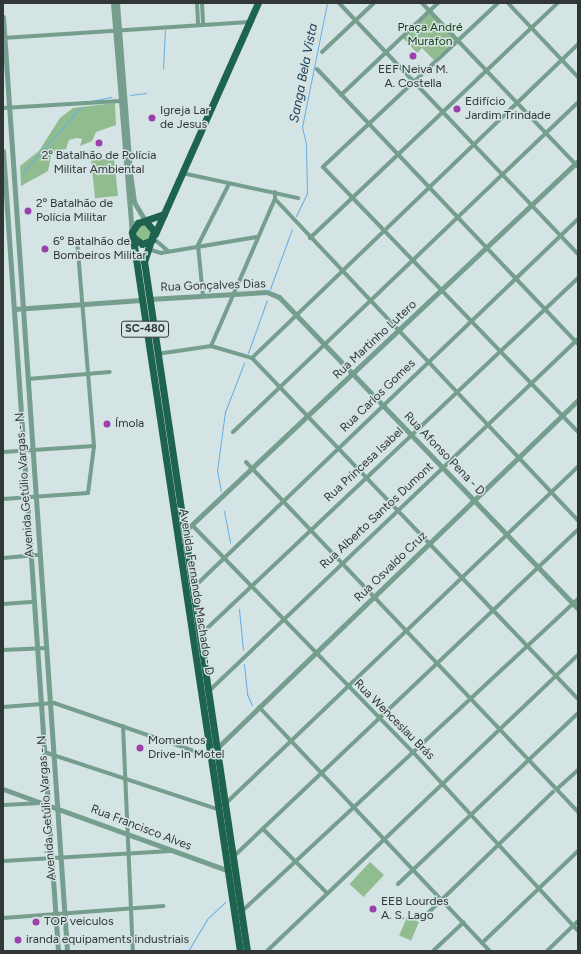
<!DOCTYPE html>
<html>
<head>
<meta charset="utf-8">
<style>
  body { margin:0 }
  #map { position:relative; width:581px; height:954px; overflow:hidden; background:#d4e3e3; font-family:Figtree,sans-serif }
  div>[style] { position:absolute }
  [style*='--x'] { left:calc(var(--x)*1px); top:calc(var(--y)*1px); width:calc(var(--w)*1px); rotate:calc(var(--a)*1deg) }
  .green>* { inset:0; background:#91bc8f; transform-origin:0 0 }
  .stream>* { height:1px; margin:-0.5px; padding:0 0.5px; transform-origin:0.5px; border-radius:0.5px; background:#65ace7 }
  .minor>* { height:4px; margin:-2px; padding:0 2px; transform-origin:2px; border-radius:2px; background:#759e8e }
  .tertiary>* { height:5px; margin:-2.5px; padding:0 2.5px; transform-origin:2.5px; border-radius:2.5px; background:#759e8e }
  .primary>* { height:7px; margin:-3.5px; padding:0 3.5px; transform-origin:3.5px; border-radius:3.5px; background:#1e634e }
  .dots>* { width:11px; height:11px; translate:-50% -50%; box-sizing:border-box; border:2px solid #d4e3e3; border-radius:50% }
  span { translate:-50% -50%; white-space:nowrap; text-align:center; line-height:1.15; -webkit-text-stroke:3px #d4e3e3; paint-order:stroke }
  .shield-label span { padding:1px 3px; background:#d4e3e3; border:1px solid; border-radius:3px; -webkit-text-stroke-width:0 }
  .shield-label { font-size:11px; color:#313737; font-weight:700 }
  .park-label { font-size:12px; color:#113e13 }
  .poi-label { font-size:12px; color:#313737 }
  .left { translate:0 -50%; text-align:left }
  .street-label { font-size:12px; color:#313737 }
  .water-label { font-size:13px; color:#18364f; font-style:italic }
  .frame { position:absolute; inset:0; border:4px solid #313737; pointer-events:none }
</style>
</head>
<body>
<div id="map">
  <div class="green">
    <i style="clip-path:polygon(430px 13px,455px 40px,434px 60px,422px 48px,417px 53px,403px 38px)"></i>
    <i style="clip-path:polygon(115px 103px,116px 125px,96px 132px,92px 141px,80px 146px,82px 139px,77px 138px,69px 140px,66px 149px,52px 151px,48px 171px,21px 186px,20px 166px,39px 151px,60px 118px,73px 108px)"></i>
    <i style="left:114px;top:158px;width:38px;height:23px;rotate:84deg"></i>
    <i style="clip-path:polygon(145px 224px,152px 234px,146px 241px,137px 239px,134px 230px)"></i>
    <i style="left:370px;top:862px;width:19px;height:30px;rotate:43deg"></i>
    <i style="left:407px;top:917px;width:13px;height:20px;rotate:23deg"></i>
  </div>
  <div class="stream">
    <i style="--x:163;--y:68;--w:38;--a:-87"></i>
    <i style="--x:130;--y:95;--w:16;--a:-7"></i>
    <i style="--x:87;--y:102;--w:25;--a:-12"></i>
    <i style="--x:23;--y:172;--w:87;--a:-48.3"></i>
    <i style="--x:296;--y:216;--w:25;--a:-64"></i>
    <i style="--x:307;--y:193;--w:49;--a:-91.2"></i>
    <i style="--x:306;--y:144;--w:17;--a:-103"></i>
    <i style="--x:302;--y:127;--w:126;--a:-78.6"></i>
    <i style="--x:270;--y:289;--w:64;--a:-69.9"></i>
    <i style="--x:248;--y:353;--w:56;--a:-70.3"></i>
    <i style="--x:221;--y:491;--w:20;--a:-101"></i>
    <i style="--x:217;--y:471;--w:60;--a:-82.3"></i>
    <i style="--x:225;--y:412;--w:53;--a:-68.8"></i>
    <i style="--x:224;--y:511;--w:32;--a:79"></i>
    <i style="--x:239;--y:609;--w:41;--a:84.4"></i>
    <i style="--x:244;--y:664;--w:30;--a:84"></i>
    <i style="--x:247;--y:694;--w:12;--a:66"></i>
    <i style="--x:188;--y:951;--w:37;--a:-59"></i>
    <i style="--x:207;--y:919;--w:25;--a:-43"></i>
  </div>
  <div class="minor">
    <i style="--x:197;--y:3;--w:22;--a:87"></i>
    <i style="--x:202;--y:3;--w:22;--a:87"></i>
    <i style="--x:339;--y:3;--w:347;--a:46.4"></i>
    <i style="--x:422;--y:3;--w:226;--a:46.4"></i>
    <i style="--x:498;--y:3;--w:240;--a:136.9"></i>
    <i style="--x:323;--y:167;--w:368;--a:46.1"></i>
    <i style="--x:508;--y:3;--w:102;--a:46.6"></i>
    <i style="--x:3;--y:38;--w:247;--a:-3.7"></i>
    <i style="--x:322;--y:52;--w:71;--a:-43.3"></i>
    <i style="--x:317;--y:69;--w:379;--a:46.5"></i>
    <i style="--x:341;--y:95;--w:134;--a:-43.5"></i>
    <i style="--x:3;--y:108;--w:117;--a:-3.4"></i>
    <i style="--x:182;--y:173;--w:119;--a:12.2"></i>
    <i style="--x:275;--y:199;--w:442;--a:46.7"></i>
    <i style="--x:153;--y:238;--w:20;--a:41"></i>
    <i style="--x:310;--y:238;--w:342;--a:-43.5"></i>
    <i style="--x:148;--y:249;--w:14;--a:17"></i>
    <i style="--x:161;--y:253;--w:97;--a:-9.5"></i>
    <i style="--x:203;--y:296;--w:51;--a:-95.6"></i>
    <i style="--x:198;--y:245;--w:68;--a:-63.1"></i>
    <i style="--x:211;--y:346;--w:160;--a:-66.5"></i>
    <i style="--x:275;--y:199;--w:7;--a:-90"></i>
    <i style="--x:157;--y:354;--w:55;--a:-8.4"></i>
    <i style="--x:211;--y:346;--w:43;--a:16.3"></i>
    <i style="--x:252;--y:358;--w:472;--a:46.3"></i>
    <i style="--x:252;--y:358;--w:453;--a:-43.9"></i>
    <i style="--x:28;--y:379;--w:82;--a:-4.9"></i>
    <i style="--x:233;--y:432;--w:477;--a:-43.7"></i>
    <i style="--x:3;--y:452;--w:91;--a:-3.8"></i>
    <i style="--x:246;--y:462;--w:482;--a:46.5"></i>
    <i style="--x:3;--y:499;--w:85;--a:-4"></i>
    <i style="--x:88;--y:493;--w:47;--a:-82.7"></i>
    <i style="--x:94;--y:446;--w:206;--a:-94.7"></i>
    <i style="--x:193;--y:526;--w:315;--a:45.8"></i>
    <i style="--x:413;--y:752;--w:243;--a:47.3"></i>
    <i style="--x:3;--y:558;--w:37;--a:-5"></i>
    <i style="--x:193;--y:588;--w:533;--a:-43.78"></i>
    <i style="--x:3;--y:604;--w:31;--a:-4"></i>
    <i style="--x:200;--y:635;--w:520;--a:-43.36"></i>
    <i style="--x:3;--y:650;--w:44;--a:-2.6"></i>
    <i style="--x:209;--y:691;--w:510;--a:-43.65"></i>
    <i style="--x:3;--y:707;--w:51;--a:-4.5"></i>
    <i style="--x:54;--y:703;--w:164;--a:18.9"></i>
    <i style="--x:259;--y:707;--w:336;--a:46.6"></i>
    <i style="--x:123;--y:726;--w:225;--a:87.5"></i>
    <i style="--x:44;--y:752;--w:185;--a:18.2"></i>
    <i style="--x:558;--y:788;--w:27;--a:-42"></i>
    <i style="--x:3;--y:805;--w:34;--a:-3"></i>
    <i style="--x:224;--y:805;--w:489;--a:-43.7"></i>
    <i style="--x:263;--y:829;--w:91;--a:45"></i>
    <i style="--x:233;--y:857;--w:475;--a:-43.5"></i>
    <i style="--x:3;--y:861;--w:168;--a:-3.4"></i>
    <i style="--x:398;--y:884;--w:248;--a:-43.5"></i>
    <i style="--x:240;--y:913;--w:461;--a:-42.9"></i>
    <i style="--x:428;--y:913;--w:174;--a:-44.1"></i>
    <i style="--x:3;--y:918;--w:161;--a:-4.3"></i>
    <i style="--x:482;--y:943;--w:133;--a:-43.8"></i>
    <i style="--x:267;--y:951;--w:429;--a:-43.6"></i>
    <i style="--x:433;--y:951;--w:42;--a:-43.1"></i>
    <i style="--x:547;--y:951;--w:43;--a:-44.1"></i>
  </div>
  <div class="tertiary">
    <i style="--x:113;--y:3;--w:230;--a:85.3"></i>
    <i style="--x:117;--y:3;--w:170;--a:85.6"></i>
    <i style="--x:130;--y:173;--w:29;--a:82"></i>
    <i style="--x:134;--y:202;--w:23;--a:59"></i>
    <i style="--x:3;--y:17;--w:936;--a:86.08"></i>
    <i style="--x:3;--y:151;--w:802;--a:86.07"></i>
    <i style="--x:149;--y:299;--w:118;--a:-3.4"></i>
    <i style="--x:267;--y:292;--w:13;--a:23"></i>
    <i style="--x:279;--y:297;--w:432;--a:46.2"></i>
    <i style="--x:14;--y:309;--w:127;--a:-4.1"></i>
    <i style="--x:184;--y:532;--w:541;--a:-43.28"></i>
    <i style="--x:217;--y:748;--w:501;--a:-43.95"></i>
    <i style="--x:3;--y:789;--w:241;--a:19.9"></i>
  </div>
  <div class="primary">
    <i style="--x:164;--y:214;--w:28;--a:161"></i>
    <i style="--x:138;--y:223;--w:11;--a:124"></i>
    <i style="--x:132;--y:232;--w:727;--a:81.46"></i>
    <i style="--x:146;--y:222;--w:12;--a:48"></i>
    <i style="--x:154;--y:231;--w:32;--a:108"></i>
    <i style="--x:144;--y:261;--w:698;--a:81.51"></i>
    <i style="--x:155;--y:234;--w:253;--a:-66"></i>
    <i style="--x:133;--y:237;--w:11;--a:38"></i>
    <i style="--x:142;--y:244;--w:11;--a:-22"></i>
  </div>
  <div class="dots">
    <i style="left:413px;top:56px;background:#9c41ac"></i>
    <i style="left:457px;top:109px;background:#9c41ac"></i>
    <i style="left:152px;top:118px;background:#9c41ac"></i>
    <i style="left:99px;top:143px;background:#9c41ac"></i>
    <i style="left:28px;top:211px;background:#9c41ac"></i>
    <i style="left:45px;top:249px;background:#9c41ac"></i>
    <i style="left:107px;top:424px;background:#9c41ac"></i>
    <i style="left:140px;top:748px;background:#9c41ac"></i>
    <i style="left:373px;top:909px;background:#9c41ac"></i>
    <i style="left:36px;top:922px;background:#9c41ac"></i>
    <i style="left:18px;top:940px;background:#9c41ac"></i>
  </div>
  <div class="shield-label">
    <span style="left:145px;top:329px">SC-480</span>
  </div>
  <div class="park-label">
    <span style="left:430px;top:35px">Praça André<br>Murafon</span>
  </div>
  <div class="poi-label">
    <span style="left:413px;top:77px">EEF Neiva M.<br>A. Costella</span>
    <span class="left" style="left:465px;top:109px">Edifício<br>Jardim Trindade</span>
    <span class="left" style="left:160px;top:118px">Igreja Lar<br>de Jesus</span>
    <span style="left:99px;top:163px">2º Batalhão de Polícia<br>Militar Ambiental</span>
    <span class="left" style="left:36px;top:211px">2º Batalhão de<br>Polícia Militar</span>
    <span class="left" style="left:53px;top:249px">6º Batalhão de<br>Bombeiros Militar</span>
    <span class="left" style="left:115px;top:424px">Ímola</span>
    <span class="left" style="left:148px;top:748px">Momentos<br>Drive-In Motel</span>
    <span class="left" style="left:381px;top:909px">EEB Lourdes<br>A. S. Lago</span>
    <span class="left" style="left:44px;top:922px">TOP veiculos</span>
    <span class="left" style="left:26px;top:940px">iranda equipaments industriais</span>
  </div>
  <div class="street-label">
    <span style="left:213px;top:286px;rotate:-2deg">Rua Gonçalves Dias</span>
    <span style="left:375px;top:340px;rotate:-43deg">Rua Martinho Lutero</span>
    <span style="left:378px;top:396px;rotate:-44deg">Rua Carlos Gomes</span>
    <span style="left:444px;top:454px;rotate:46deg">Rua Afonso Pena - D</span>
    <span style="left:364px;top:465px;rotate:-43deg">Rua Princesa Isabel</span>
    <span style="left:25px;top:485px;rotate:-94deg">Avenida Getúlio Vargas - N</span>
    <span style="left:377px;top:516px;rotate:-43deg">Rua Alberto Santos Dumont</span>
    <span style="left:391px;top:567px;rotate:-44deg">Rua Osvaldo Cruz</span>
    <span style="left:196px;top:592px;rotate:81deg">Avenida Fernando Machado - D</span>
    <span style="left:394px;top:720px;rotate:45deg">Rua Wenceslau Brás</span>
    <span style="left:47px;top:808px;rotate:-94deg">Avenida Getúlio Vargas - N</span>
    <span style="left:141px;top:828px;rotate:21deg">Rua Francisco Alves</span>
  </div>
  <div class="water-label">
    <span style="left:304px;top:73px;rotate:-79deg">Sanga Bela Vista</span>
  </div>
  <div class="frame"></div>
</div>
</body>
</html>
